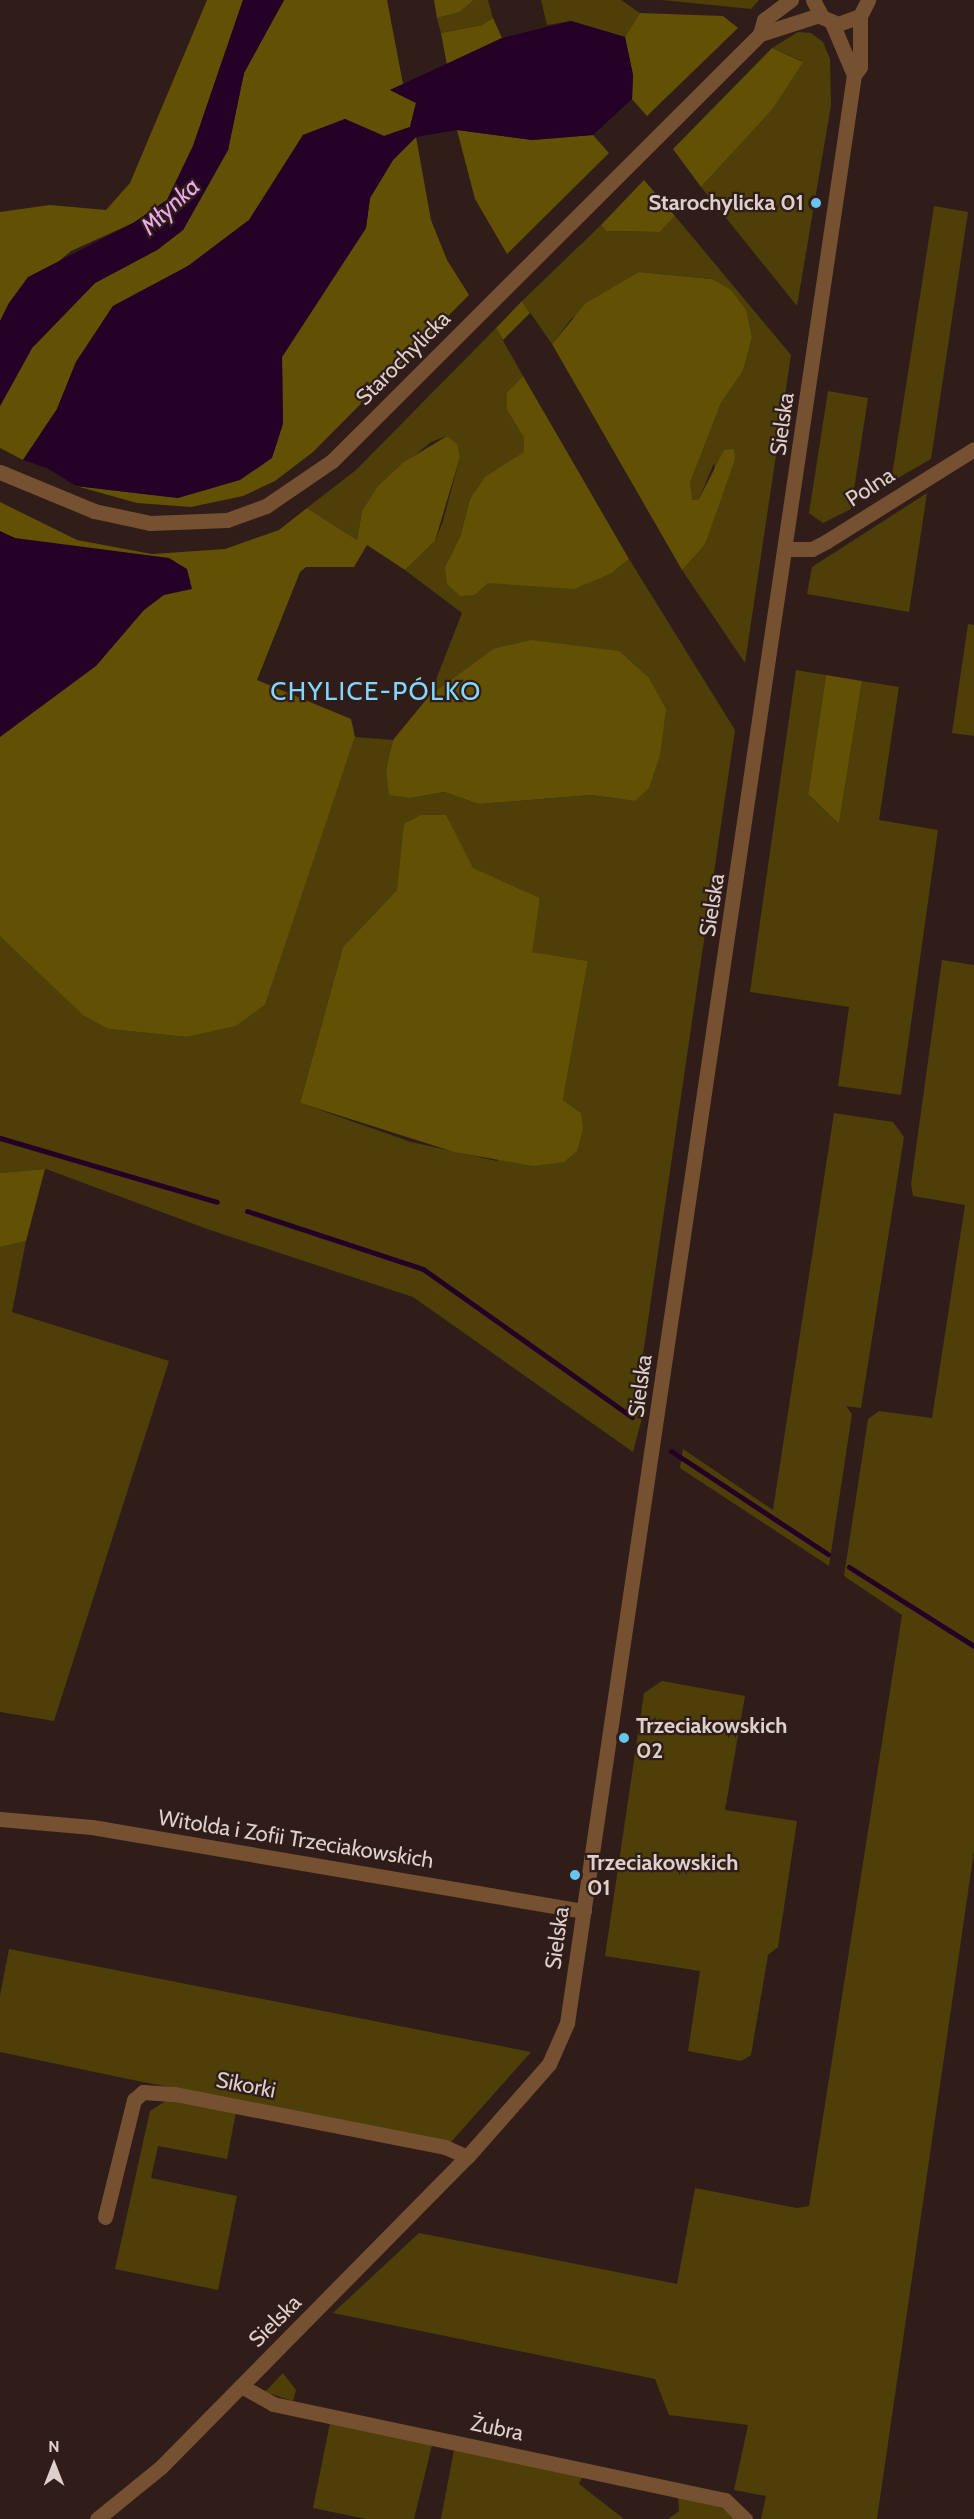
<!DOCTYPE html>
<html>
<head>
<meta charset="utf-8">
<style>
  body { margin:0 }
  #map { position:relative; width:974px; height:2519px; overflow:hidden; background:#301d1a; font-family:Cabin,sans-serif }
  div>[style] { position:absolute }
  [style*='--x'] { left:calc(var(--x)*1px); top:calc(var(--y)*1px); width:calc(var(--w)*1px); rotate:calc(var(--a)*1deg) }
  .green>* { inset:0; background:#4d3f07 }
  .forest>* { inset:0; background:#625004 }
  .water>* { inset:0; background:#240026 }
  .stream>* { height:5px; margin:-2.5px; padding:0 2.5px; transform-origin:2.5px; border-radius:2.5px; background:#240026 }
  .minor>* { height:15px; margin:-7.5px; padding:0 7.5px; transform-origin:7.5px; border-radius:7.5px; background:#755131 }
  .dots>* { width:16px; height:16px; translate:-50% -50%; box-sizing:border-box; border:3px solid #301d1a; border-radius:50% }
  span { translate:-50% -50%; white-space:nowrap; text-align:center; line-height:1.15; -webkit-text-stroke:4.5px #301d1a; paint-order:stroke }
  .poi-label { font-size:22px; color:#dccfcc; font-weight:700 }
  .right { translate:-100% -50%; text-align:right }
  .left { translate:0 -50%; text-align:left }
  .street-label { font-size:22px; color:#dccfcc }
  .water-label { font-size:24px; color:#eaa8ed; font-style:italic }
  .quarter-label { font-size:26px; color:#81d8fe; letter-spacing:1.5px }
  .north { position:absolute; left:24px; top:2435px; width:60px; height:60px; -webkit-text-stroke:4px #301d1a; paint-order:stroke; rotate:0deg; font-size:16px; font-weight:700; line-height:24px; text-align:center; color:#dccfcc }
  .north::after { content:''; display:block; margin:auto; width:21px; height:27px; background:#dccfcc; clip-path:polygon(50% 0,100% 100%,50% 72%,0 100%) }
</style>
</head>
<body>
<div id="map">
  <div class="green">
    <i style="clip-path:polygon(474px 0,488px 0,493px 18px,482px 25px,441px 33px,437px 18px,460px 12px)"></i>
    <i style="clip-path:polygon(541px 0,621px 0,640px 13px,625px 37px,571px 21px,547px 25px)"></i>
    <i style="clip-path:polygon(662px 0,759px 0,751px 9px)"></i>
    <i style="clip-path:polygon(798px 32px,811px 33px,823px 42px,830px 59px,831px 105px,797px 306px,701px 187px,772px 110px,802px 61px,772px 48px)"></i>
    <i style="clip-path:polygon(934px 206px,968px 212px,931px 459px,891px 482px)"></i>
    <i style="clip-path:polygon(675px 216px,791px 355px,745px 663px,682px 570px,705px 545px,719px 503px,714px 463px,699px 499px,692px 500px,688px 495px,690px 483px,721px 403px,743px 371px,752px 338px,712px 279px,639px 272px,571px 319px,552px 344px,522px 301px,601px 225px,606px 231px,660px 232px)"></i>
    <i style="clip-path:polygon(evenodd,496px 328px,523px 376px,507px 392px,507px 410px,524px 438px,524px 452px,470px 499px,460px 537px,445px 567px,475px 595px,488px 583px,612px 573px,629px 559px,735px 730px,637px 1395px,642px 1418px,633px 1452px,413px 1297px,210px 1230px,46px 1169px,0 1173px,0 936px,109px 1029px,187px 1037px,236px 1026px,265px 1005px,355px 737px,393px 740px,386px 769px,411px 798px,444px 792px,479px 804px,591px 795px,635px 801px,493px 649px,430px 695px,462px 613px,405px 570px,435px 541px,443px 521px,460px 457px,456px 444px,447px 436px,431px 442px,377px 487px,362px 511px,357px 540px,307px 508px,356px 470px,496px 328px,445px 815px,472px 868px,540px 898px,531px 952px,588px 961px,563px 1100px,581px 1113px,497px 1161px,411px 1142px,300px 1103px,343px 947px,397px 890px,445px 815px)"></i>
    <i style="clip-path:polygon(828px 391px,868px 398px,851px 509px,823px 523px,809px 513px)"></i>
    <i style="clip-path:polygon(927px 493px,909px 612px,807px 594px,812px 567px)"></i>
    <i style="clip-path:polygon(968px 624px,974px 625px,974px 736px,952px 733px)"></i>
    <i style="clip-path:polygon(796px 670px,826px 675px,808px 794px,839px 824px,862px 681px,899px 687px,879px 820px,938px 830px,901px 1095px,838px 1086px,849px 1007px,750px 992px)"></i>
    <i style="clip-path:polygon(942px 960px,974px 965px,974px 1851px,877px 2519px,761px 2519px,766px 2496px,734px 2490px,748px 2425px,669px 2415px,655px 2379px,333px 2313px,419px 2233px,677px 2284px,695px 2188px,797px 2208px,809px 2206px,902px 1615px,844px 1576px,868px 1419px,879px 1411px,932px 1418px,965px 1205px,913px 1196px,911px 1184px)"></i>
    <i style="clip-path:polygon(834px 1113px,893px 1122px,904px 1137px,861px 1408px,846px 1406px,852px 1414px,829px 1566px,680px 1468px,683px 1449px,773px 1510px)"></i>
    <i style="clip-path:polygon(26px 1241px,12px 1312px,169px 1361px,54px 1721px,0 1712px,0 1247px)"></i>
    <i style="clip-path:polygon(662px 1681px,745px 1696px,725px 1810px,797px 1821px,778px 1947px,768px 1955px,751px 2055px,741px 2061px,688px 2051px,700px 1971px,605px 1956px,644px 1693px)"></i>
    <i style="clip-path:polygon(9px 1949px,531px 2052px,451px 2142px,128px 2079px,0 2052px,0 1996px)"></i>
    <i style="clip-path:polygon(167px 2100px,236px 2112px,227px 2159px,158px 2146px,151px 2178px,237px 2196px,218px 2290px,115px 2269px,150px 2111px)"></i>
    <i style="clip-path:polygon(283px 2373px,296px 2390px,293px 2401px,265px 2392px)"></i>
    <i style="clip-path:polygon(330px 2423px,432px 2445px,414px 2519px,366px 2519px,313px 2508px)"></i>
    <i style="clip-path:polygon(454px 2450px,583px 2475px,579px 2484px,624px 2519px,441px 2519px)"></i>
    <i style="clip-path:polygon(678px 2495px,720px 2507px,737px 2519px,668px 2519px,679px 2511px)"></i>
  </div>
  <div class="forest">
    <i style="clip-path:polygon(207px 0,243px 0,193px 146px,167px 200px,133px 223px,71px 251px,9px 303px,0 321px,0 212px,50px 205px,106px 210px,130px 183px)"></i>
    <i style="clip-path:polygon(284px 0,387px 0,403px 84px,390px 90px,416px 103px,410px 127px,384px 136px,345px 119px,303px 135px,249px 220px,188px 266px,113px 306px,76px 362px,57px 409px,23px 460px,0 448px,0 406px,32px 348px,95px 283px,157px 250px,183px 230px,228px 150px,244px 73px)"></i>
    <i style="clip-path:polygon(434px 0,474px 0,460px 12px,437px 18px)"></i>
    <i style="clip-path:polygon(640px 13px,723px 16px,738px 28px,647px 116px,632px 99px,633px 75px,625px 37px)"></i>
    <i style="clip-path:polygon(493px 18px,502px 38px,447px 65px,441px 33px,482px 25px)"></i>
    <i style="clip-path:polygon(772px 48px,803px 62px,772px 110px,701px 187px,673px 149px)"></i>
    <i style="clip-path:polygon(457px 130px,532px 140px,593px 135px,609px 153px,507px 254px,475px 199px)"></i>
    <i style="clip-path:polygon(416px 137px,431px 220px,447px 260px,469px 295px,313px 452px,275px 481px,243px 496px,191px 507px,137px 503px,76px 486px,178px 498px,283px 424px,282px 357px,366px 228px,370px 198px,393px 160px)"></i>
    <i style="clip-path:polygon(644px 180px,675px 216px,660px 232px,606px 231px,601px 225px)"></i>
    <i style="clip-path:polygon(639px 272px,712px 279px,731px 290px,746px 310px,752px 338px,743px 371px,721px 403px,690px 483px,692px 500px,699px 499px,724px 450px,734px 449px,735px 459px,705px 545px,682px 570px,552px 344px,586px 303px)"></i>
    <i style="clip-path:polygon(522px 301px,530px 313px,503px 340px,496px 328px)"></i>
    <i style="clip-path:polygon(523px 376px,629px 559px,612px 573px,574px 589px,488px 583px,475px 595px,460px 596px,447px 584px,445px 567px,460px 537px,470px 499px,485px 477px,524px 452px,524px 438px,507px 410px,507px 392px)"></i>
    <i style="clip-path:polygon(447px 436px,457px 444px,460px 457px,435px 541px,405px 570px,367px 545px,354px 567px,306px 567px,300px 572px,257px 680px,351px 719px,355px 737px,265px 1005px,236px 1026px,187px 1037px,109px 1029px,83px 1015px,0 936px,0 502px,77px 540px,152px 554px,225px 549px,279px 530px,307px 508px,357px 540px,362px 511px,377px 487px,404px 462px)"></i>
    <i style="clip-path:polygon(531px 640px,619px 651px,649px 678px,666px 709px,660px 755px,649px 788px,635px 801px,591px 795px,479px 804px,444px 792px,411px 798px,389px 795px,386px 769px,393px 740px,430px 695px,493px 649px)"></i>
    <i style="clip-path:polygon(826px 675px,862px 681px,839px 824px,808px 794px)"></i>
    <i style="clip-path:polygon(421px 815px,446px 815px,473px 868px,540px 898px,532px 952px,588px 961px,563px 1100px,581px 1113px,583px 1129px,577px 1151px,564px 1162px,533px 1166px,454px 1152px,300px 1103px,343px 947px,397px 890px,404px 824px)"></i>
    <i style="clip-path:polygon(45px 1169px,26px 1241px,0 1247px,0 1173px)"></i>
  </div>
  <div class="water">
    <i style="clip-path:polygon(243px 0,284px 0,244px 73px,228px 150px,183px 230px,157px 250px,95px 283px,32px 348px,0 406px,0 321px,9px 303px,28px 277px,133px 223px,167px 200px,193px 146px)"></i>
    <i style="clip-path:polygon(571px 21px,625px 37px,633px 75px,632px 99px,593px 135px,532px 140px,457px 130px,416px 137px,393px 160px,370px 198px,366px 228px,282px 357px,283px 424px,272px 458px,240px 480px,178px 498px,76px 486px,47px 468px,23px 460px,57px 409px,76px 362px,113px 306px,188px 266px,249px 220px,303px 135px,345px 119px,384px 136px,410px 127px,416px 103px,390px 90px,502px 38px)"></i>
    <i style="clip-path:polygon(0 531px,15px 538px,169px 558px,187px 569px,192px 589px,164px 595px,144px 610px,96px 666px,0 737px)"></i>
  </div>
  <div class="stream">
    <i style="--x:0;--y:1138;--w:226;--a:16.4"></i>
    <i style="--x:247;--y:1211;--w:185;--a:18.2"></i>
    <i style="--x:423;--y:1269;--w:256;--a:35.3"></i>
    <i style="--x:671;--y:1451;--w:188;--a:33.3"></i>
    <i style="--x:849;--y:1567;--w:148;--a:32.3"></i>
  </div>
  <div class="minor">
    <i style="--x:813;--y:0;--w:19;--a:62"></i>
    <i style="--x:822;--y:17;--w:17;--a:24"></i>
    <i style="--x:838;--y:24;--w:23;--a:-20"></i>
    <i style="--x:860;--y:16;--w:18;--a:-63"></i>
    <i style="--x:832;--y:23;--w:56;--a:67.1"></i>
    <i style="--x:760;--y:34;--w:15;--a:-74"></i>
    <i style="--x:764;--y:20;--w:34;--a:-37"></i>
    <i style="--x:0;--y:472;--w:102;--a:22.5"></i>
    <i style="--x:94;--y:511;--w:57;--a:12.1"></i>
    <i style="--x:150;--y:523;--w:77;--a:-2.2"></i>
    <i style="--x:227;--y:520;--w:41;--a:-19.7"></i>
    <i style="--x:266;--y:506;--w:80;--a:-34.3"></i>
    <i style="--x:332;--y:461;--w:605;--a:-44.93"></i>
    <i style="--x:760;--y:34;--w:63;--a:-17.6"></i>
    <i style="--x:787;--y:549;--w:25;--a:0"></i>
    <i style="--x:812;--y:549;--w:17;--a:-28"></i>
    <i style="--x:827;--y:541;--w:173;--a:-32"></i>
    <i style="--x:0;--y:1819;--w:92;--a:5"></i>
    <i style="--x:92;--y:1827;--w:499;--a:9.7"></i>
    <i style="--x:105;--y:2217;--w:121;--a:-76.1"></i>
    <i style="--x:134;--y:2100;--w:12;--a:-42"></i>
    <i style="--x:143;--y:2092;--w:32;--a:4"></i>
    <i style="--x:175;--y:2094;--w:275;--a:11.1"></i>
    <i style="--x:445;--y:2147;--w:24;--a:24"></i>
    <i style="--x:241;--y:2386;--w:37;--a:29"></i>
    <i style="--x:273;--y:2404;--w:462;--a:12"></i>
    <i style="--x:725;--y:2500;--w:28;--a:44"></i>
    <i style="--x:97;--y:2519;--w:82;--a:-39.1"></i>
    <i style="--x:161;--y:2467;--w:436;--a:-45.4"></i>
    <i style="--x:467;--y:2157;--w:124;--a:-48.6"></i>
    <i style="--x:549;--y:2064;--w:45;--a:-66.3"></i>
    <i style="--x:567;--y:2023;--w:1969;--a:-81.62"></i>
    <i style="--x:854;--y:75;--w:10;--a:-53"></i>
    <i style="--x:860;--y:67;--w:51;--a:-90"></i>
  </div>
  <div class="dots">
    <i style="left:816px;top:203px;background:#65c5ee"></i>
    <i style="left:624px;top:1738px;background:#65c5ee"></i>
    <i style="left:575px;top:1875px;background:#65c5ee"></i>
  </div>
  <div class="poi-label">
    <span class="right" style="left:804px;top:203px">Starochylicka 01</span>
    <span class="left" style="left:636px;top:1738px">Trzeciakowskich<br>02</span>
    <span class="left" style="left:587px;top:1875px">Trzeciakowskich<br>01</span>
  </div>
  <div class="street-label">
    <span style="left:403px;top:358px;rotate:-45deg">Starochylicka</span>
    <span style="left:782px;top:424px;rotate:-82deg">Sielska</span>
    <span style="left:870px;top:487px;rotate:-33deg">Polna</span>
    <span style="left:712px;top:905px;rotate:-81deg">Sielska</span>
    <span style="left:640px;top:1386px;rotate:-82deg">Sielska</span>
    <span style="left:296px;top:1839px;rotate:9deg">Witolda i Zofii Trzeciakowskich</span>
    <span style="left:557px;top:1938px;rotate:-82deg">Sielska</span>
    <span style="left:246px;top:2085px;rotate:11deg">Sikorki</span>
    <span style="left:275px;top:2321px;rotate:-45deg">Sielska</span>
    <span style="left:497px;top:2428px;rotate:12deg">Żubra</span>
  </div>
  <div class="water-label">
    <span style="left:170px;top:206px;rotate:-43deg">Młynka</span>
  </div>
  <div class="quarter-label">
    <span style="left:376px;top:692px">CHYLICE-PÓLKO</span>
  </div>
  <div class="north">N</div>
</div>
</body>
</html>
